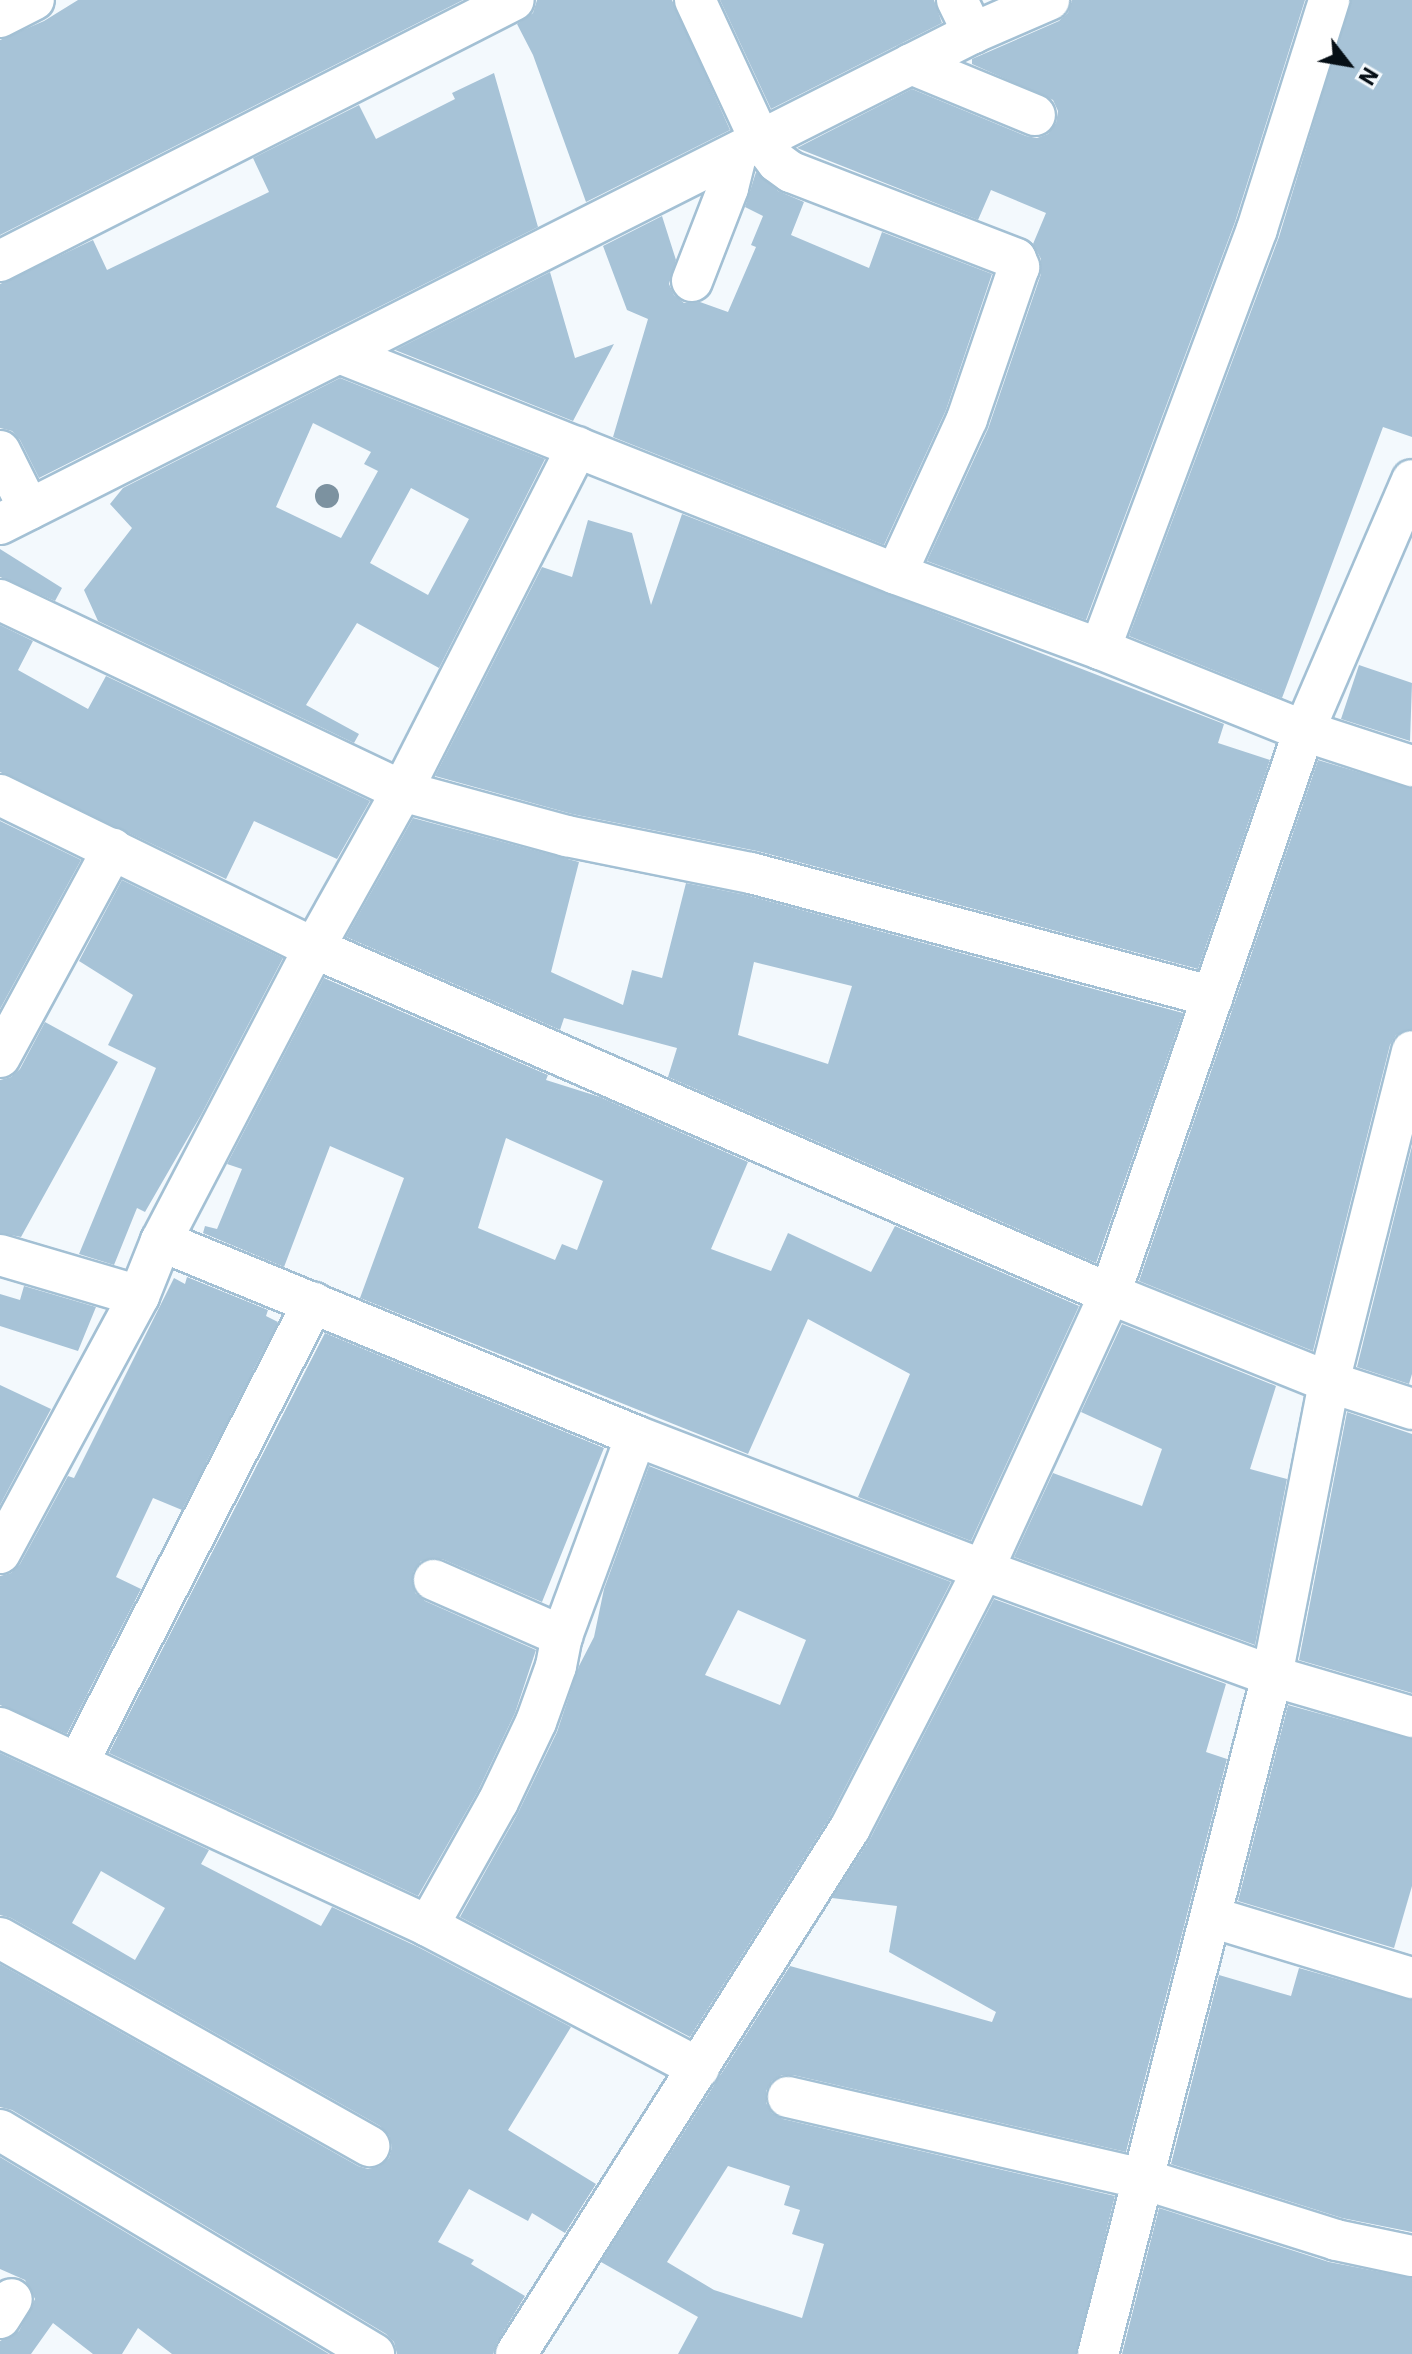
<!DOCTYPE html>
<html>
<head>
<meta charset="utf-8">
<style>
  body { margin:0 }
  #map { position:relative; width:1412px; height:2354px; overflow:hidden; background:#f3f9fd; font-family:"IBM Plex Sans",sans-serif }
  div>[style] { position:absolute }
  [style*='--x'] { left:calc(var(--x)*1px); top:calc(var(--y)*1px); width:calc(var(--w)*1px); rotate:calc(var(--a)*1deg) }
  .building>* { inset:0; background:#a7c3d7 }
  .roads { filter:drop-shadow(2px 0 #a3c0d4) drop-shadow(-2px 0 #a3c0d4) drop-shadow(0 2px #a3c0d4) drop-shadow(0 -2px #a3c0d4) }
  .minor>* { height:40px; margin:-20px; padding:0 20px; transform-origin:20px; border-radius:20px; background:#fff }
  .trees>* { width:24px; height:24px; margin:-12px; border-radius:50%; background:#7c92a0 }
  span { translate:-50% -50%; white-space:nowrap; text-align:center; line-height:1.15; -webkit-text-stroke:7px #f3f9fd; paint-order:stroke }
  .north { position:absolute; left:1308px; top:24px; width:80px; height:80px; -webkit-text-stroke:6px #f3f9fd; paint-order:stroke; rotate:121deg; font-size:22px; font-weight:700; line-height:32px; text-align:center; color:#060f16 }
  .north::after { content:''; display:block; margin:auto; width:28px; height:36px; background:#060f16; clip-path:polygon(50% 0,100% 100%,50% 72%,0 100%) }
</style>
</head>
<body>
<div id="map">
  <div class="building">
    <i style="clip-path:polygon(78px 0,463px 0,0 235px,0 40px,44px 21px)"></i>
    <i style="clip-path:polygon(537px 0,672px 0,730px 130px,586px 202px,533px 55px,517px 24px,533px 13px)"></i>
    <i style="clip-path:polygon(720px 0,934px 0,942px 23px,771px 109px)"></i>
    <i style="clip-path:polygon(1072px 0,1305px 0,1235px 222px,1086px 620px,927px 561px,988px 429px,1041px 274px,1041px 259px,1033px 244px,1046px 213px,991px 190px,978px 220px,797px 148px,912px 89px,1026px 136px,1037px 138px,1048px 134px,1056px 123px,1058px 111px,1053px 100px,972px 64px,972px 59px,1059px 21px,1068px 13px)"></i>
    <i style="clip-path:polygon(1351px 0,1412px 0,1412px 437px,1383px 427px,1282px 698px,1129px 636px,1279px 237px)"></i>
    <i style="clip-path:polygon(494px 73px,538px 227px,39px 478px,20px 440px,12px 431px,0 428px,0 284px,93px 240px,107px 270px,269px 192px,253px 158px,359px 105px,376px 139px,455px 99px,452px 93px)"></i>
    <i style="clip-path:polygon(756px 172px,778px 191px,804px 202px,791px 235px,869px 268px,882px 232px,992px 274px,946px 410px,884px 545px,613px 437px,648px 319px,627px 310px,603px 246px,662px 216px,676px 260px,669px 284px,674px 295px,684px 303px,700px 302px,728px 312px,756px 247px,751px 245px,763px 216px,745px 207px)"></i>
    <i style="clip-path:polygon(550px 272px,575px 358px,614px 344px,573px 421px,395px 350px)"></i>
    <i style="clip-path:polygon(evenodd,340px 378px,545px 459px,439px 668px,357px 623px,306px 705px,359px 734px,354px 743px,98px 621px,84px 590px,132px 528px,110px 504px,123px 488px,340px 378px,313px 423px,371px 452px,364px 464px,378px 471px,341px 538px,276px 507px,313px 423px,340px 378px,411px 488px,469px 519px,428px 595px,370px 563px,411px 488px)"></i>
    <i style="clip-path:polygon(682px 514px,1224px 724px,1218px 743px,1270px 760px,1198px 969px,757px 851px,572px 814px,435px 776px,542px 567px,572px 577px,588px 520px,632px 533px,651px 605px)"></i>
    <i style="clip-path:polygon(0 549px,62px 588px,55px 601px,0 577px)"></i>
    <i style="clip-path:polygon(0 625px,33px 641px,18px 670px,88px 709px,106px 676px,370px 801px,337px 859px,254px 821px,226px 879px,0 772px)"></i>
    <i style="clip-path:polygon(1359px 665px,1412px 683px,1410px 741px,1341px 719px)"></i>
    <i style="clip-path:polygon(1318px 760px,1412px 788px,1412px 1029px,1396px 1035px,1390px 1045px,1313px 1351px,1139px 1281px)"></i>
    <i style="clip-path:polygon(evenodd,413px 818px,579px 862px,551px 972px,623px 1005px,632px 970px,662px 978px,686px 883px,746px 895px,1183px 1013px,1096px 1263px,668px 1077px,677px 1048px,564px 1018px,560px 1030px,346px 937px,413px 818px,754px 962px,852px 986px,828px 1064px,738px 1035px,754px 962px)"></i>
    <i style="clip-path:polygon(0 821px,81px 860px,0 1009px)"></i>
    <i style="clip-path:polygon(122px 880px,283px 958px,201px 1115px,145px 1212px,137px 1208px,114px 1265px,79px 1254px,156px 1068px,108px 1045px,133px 995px,79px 961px)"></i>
    <i style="clip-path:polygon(evenodd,324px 978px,548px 1075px,546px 1080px,600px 1097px,748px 1162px,711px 1249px,771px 1271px,788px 1233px,871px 1272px,895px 1226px,1079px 1306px,971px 1541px,858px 1497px,910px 1374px,808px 1319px,748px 1454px,360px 1298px,404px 1178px,330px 1146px,284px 1267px,203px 1233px,205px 1226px,217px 1229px,242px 1169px,227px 1164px,324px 978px,506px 1138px,603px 1181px,577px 1250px,562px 1244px,555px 1260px,478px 1228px,506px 1138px)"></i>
    <i style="clip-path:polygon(45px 1022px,118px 1062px,21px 1237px,0 1233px,0 1080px,11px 1077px,20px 1069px)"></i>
    <i style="clip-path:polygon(1412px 1146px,1412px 1374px,1409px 1384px,1357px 1367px)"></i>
    <i style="clip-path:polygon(187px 1277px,268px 1310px,266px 1316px,278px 1322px,182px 1510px,153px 1498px,116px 1577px,141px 1589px,67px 1734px,0 1705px,0 1576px,11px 1573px,20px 1564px,68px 1476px,74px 1478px,174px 1278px,185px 1284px)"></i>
    <i style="clip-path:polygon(24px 1286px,96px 1307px,78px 1351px,0 1326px,0 1294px,20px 1300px)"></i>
    <i style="clip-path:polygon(1122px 1324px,1276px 1386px,1250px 1469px,1287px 1479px,1255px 1645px,1014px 1557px,1053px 1473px,1142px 1506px,1162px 1449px,1081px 1412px)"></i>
    <i style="clip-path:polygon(325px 1333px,604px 1448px,542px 1602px,442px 1559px,421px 1561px,413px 1572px,415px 1593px,425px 1601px,536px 1650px,515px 1713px,478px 1791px,418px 1896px,109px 1753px)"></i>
    <i style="clip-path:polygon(0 1385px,51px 1409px,0 1505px)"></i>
    <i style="clip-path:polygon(1347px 1412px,1412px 1434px,1412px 1693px,1299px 1660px)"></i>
    <i style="clip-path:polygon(evenodd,649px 1466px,951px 1582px,830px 1817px,690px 2037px,460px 1917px,518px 1813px,557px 1732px,579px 1666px,594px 1637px,604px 1589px,649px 1466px,738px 1610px,806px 1640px,780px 1705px,705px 1675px,738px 1610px)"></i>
    <i style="clip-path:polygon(evenodd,994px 1599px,1226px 1684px,1206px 1752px,1227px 1759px,1126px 2152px,793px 2075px,782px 2075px,772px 2081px,766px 2091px,766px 2103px,772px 2113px,783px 2119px,1115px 2196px,1076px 2354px,678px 2354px,698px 2317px,601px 2262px,790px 1966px,992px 2022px,996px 2012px,889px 1952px,897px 1906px,832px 1898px,870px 1839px,994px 1599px,728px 2166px,790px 2186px,784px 2205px,800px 2210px,792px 2234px,824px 2244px,802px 2318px,714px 2290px,667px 2262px,728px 2166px)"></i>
    <i style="clip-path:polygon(1288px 1705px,1412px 1739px,1412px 1886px,1394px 1948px,1238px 1901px)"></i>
    <i style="clip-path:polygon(evenodd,0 1753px,209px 1850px,201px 1864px,321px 1926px,332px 1907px,418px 1947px,571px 2027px,508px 2130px,596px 2184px,565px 2233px,532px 2213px,528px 2221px,469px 2189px,438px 2242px,474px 2260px,471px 2264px,525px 2296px,497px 2342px,493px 2354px,397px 2354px,394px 2342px,386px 2334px,12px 2110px,0 2107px,0 1964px,358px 2166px,368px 2169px,380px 2166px,389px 2158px,392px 2147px,389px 2135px,380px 2126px,11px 1918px,0 1915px,0 1753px,101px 1871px,165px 1908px,135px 1960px,72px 1923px,101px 1871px)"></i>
    <i style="clip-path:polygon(1299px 1968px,1412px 2000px,1412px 2232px,1342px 2218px,1171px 2164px,1219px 1975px,1291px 1996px)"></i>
    <i style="clip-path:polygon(0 2157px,329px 2354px,172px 2354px,138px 2328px,122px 2354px,93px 2354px,53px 2323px,31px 2354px,0 2354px,0 2341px,19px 2331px,35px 2299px,25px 2280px,0 2269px)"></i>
    <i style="clip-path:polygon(1159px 2208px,1329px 2262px,1412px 2278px,1412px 2354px,1122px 2354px)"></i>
  </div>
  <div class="roads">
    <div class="minor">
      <i style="--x:695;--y:0;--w:154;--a:65.1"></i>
      <i style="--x:760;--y:140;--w:28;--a:52"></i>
      <i style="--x:777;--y:162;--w:17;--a:36"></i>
      <i style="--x:791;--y:172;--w:241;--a:21.1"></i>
      <i style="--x:1016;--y:259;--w:9;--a:69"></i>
      <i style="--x:1019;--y:267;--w:161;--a:108.9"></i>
      <i style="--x:967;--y:419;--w:170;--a:114.6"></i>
      <i style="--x:957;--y:0;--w:37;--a:64"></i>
      <i style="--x:0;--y:17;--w:38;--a:-27"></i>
      <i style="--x:911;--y:64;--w:134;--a:22.4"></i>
      <i style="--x:0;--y:261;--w:576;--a:-26.92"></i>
      <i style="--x:692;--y:281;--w:100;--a:-68.8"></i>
      <i style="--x:728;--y:188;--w:36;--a:-76"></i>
      <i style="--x:339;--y:353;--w:599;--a:21.64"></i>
      <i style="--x:896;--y:574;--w:217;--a:20.2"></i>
      <i style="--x:1100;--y:649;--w:220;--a:21.9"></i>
      <i style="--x:1304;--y:731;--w:114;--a:18"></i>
      <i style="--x:0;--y:451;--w:65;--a:63.4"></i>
      <i style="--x:0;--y:524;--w:1090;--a:-26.78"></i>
      <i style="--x:973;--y:33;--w:83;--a:-23.5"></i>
      <i style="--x:0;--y:600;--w:445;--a:25.4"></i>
      <i style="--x:402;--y:791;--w:171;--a:15.3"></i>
      <i style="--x:567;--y:836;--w:188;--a:11.4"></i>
      <i style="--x:751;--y:873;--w:478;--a:15"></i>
      <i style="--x:1100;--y:649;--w:448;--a:-69.5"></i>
      <i style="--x:1257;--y:229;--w:240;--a:-72.5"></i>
      <i style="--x:0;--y:795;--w:349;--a:26"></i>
      <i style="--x:314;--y:948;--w:868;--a:23.49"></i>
      <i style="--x:1110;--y:1294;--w:236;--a:21.9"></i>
      <i style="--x:1329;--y:1382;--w:87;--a:18"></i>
      <i style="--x:0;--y:1057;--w:237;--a:-61.5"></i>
      <i style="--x:161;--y:1241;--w:513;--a:22.32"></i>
      <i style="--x:636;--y:1436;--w:372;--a:21.1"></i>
      <i style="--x:983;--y:1570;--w:308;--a:20.1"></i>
      <i style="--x:1272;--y:1676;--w:146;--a:16.3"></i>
      <i style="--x:0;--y:1255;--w:145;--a:16.4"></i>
      <i style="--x:0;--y:1553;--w:292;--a:-61.6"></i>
      <i style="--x:139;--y:1296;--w:59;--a:-68.2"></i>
      <i style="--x:161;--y:1241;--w:331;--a:-62.4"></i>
      <i style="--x:314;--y:948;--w:180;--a:-60.7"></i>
      <i style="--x:402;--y:791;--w:386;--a:-63"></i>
      <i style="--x:434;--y:1580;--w:140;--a:23.6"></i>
      <i style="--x:0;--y:1728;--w:472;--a:24.8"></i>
      <i style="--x:428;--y:1926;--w:306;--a:27.7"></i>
      <i style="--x:78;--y:1763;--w:517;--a:-62.94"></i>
      <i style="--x:1211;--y:1917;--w:210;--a:16.9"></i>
      <i style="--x:428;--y:1926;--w:142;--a:-60.6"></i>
      <i style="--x:498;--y:1802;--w:89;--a:-64.6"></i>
      <i style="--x:536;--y:1722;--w:59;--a:-70.3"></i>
      <i style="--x:556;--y:1666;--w:31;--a:-79"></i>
      <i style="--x:562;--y:1636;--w:213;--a:-69.7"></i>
      <i style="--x:0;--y:1938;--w:424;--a:29.4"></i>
      <i style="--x:788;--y:2097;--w:364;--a:13"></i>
      <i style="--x:1143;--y:2179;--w:202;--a:17.5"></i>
      <i style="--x:1336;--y:2240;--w:78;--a:11.9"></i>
      <i style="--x:0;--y:2130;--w:436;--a:30.9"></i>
      <i style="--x:0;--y:2318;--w:22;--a:-58"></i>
      <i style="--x:516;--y:2354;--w:623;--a:-57.59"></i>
      <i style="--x:850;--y:1828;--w:290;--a:-62.7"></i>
      <i style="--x:983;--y:1570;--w:304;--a:-65.3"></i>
      <i style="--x:1110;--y:1294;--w:595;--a:-70.99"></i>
      <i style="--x:1304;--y:731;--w:273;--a:-66.7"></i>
      <i style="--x:1098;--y:2354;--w:700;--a:-75.61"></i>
      <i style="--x:1272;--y:1676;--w:299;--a:-79"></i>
      <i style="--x:1329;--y:1382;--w:341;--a:-75.9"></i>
    </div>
  </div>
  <div class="trees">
    <i style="left:327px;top:496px"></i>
  </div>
  <div class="north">N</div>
</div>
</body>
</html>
